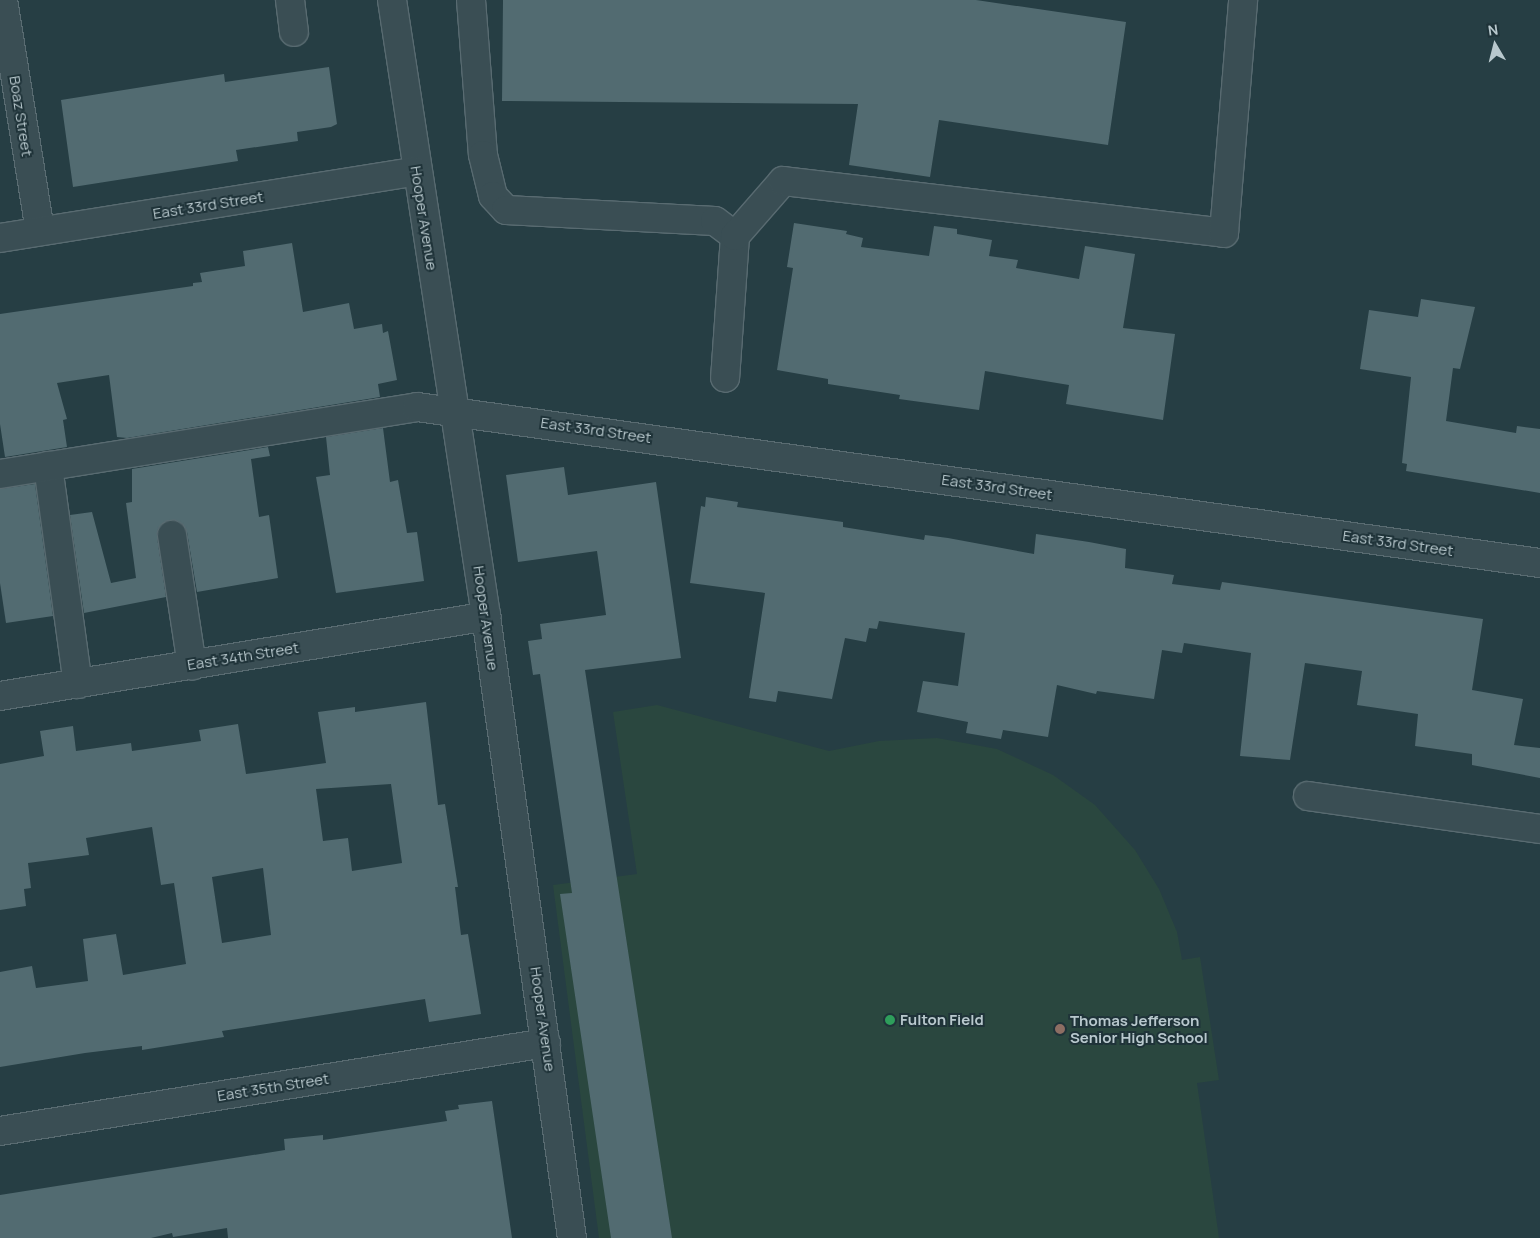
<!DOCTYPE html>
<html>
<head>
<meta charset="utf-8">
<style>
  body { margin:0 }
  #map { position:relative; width:1540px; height:1238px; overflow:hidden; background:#263e44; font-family:Manrope,sans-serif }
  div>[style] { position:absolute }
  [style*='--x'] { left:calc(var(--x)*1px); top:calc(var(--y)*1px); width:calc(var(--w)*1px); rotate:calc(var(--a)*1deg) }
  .green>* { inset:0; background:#2a473f }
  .building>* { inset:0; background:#526b71 }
  .roads { filter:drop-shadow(1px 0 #596b71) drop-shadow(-1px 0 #596b71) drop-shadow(0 1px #596b71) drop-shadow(0 -1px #596b71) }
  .minor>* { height:28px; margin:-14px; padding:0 14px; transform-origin:14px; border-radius:14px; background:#3a4e54 }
  .dots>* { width:14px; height:14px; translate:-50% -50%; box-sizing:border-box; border:2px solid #1f3339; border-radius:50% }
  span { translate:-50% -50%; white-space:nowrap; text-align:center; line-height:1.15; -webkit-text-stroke:4px #1f3339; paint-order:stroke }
  .street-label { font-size:15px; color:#b8c8cd }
  .poi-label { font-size:15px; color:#b8c8cd; font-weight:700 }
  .left { translate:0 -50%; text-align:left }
  .north { position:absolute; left:1470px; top:20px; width:50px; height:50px; -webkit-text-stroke:4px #1f3339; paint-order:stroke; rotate:352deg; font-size:14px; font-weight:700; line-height:20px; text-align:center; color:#b8c8cd }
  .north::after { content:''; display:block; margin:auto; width:18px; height:22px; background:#b8c8cd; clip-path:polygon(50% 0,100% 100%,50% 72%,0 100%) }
</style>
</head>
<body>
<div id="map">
  <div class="green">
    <i style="clip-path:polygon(657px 705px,829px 751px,879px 741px,937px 738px,997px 749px,1053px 775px,1095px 805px,1135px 850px,1159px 889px,1177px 932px,1182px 960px,1200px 957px,1219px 1080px,1197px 1083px,1219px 1238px,599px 1238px,553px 885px,637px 874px,613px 712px)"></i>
  </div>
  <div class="building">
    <i style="clip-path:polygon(503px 0,976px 0,1126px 22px,1108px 145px,939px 120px,930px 177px,849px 165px,858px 104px,502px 101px)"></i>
    <i style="clip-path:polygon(329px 67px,337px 124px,331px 127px,297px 132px,298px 141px,236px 150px,238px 161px,73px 187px,61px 100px,224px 74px,225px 82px)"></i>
    <i style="clip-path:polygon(794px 223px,847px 231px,846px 234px,863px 238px,861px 247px,929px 256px,934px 226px,957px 229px,957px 234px,992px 240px,989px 256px,1018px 260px,1016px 268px,1079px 279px,1085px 246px,1135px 254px,1123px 328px,1175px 334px,1163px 420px,1066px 404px,1069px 385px,985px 371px,979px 410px,899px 399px,900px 395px,828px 384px,828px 379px,777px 370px,793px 268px,787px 267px)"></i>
    <i style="clip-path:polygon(292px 243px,303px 312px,349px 303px,354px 329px,382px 324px,383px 333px,388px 331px,397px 380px,378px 384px,380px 397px,127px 438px,117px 437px,109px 375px,57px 383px,67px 419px,63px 420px,67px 447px,5px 457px,0 424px,0 314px,193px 286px,193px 283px,202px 282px,200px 273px,245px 266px,243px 251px)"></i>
    <i style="clip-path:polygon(1421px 299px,1475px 307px,1460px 369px,1453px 368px,1446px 421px,1516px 433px,1517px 426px,1540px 429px,1540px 493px,1406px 471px,1407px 464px,1402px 463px,1411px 377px,1360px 369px,1369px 310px,1418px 317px)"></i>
    <i style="clip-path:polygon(383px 428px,390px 482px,398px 480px,407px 533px,417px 532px,424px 581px,336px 593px,316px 477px,330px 475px,326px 437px)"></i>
    <i style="clip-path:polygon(268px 447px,270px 456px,251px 459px,259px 517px,269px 515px,278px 578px,197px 592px,187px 532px,178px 521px,169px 520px,158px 529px,157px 537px,166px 597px,84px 613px,70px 515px,92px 512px,111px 583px,136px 578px,126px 503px,132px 502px,132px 469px)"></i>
    <i style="clip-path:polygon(564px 467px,568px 495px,656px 482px,670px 580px,681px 658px,585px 670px,672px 1238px,611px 1238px,560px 894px,572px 893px,540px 674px,533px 675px,528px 641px,542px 639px,540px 624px,606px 615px,597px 551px,518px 562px,506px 475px)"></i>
    <i style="clip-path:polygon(35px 484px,53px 616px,6px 623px,0 583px,0 489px)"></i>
    <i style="clip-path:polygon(706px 497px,738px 502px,737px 507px,843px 522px,843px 527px,924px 540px,925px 535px,948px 538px,1034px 554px,1036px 534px,1089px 542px,1126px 549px,1125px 568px,1174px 575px,1172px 584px,1220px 590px,1222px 582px,1483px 619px,1472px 690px,1523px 699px,1514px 745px,1540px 748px,1540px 778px,1472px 765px,1472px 754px,1415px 746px,1418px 714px,1357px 705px,1362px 671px,1305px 663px,1290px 760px,1240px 756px,1251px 653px,1184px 643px,1182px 653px,1162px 650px,1154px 699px,1097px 691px,1096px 694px,1057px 685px,1048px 737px,1003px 730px,1001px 739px,966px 733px,968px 722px,917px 712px,923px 681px,958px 686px,965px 633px,879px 621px,877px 629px,869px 628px,866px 642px,845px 638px,832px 699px,778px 691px,776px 702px,749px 698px,765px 593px,690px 583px,701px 506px,705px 507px)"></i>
    <i style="clip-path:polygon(evenodd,426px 702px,438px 805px,445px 804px,458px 887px,455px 887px,461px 935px,468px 934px,481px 1014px,429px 1022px,425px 999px,222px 1031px,224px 1037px,142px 1050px,142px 1046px,85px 1053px,0 1067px,0 972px,32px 966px,36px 988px,88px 981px,83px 939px,116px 934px,123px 975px,186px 964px,174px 883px,161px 885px,152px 827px,86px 838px,89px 855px,28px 863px,31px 888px,24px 889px,26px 906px,0 910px,0 764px,44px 756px,40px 731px,73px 726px,76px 751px,131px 743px,132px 751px,201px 741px,199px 730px,238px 724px,246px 774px,326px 763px,318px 712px,355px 707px,355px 712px,426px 702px,391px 784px,402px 863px,352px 871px,348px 838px,323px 841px,316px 789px,391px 784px,426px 702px,263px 868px,271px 935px,222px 943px,212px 877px,263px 868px)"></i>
    <i style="clip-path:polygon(492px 1101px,512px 1238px,228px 1238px,227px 1228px,173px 1237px,172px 1233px,151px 1238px,0 1238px,0 1195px,285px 1150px,284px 1139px,323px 1135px,323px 1140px,447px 1121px,445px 1111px,459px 1109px,458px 1105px)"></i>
  </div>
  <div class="roads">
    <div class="minor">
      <i style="--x:3;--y:0;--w:234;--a:80.9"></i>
      <i style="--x:290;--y:0;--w:32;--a:83"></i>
      <i style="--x:392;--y:0;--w:623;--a:81.32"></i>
      <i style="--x:486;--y:616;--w:628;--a:82.13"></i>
      <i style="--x:471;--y:0;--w:155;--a:85.6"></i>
      <i style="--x:483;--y:155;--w:42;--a:76.3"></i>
      <i style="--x:493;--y:196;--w:19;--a:47"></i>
      <i style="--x:506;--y:210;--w:209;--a:3"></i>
      <i style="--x:715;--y:221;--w:25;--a:37"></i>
      <i style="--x:735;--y:236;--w:142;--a:94"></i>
      <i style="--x:735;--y:236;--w:73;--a:-48.9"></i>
      <i style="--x:783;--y:181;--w:444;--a:6.7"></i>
      <i style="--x:1224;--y:233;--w:234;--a:-85.3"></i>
      <i style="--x:0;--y:238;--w:421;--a:-9.1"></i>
      <i style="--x:48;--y:466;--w:220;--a:82.2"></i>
      <i style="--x:0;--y:474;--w:422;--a:-9.1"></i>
      <i style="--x:417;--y:407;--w:1134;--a:7.91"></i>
      <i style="--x:172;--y:535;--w:132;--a:81.3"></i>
      <i style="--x:0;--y:696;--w:493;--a:-9.3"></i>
      <i style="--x:1308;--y:796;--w:234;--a:8.1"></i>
      <i style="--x:0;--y:1131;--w:553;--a:-9.16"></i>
    </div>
  </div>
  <div class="dots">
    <i style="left:890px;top:1020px;background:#2e9e5b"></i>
    <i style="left:1060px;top:1029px;background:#8d6e63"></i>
  </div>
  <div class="street-label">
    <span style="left:21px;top:116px;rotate:81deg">Boaz Street</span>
    <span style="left:208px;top:205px;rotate:-9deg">East 33rd Street</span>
    <span style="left:424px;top:218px;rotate:81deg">Hooper Avenue</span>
    <span style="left:596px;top:430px;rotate:8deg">East 33rd Street</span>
    <span style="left:997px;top:487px;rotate:8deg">East 33rd Street</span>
    <span style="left:1398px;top:543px;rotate:8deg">East 33rd Street</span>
    <span style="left:486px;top:618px;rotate:82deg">Hooper Avenue</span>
    <span style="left:243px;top:656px;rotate:-9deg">East 34th Street</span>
    <span style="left:543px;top:1019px;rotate:82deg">Hooper Avenue</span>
    <span style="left:273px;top:1087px;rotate:-9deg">East 35th Street</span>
  </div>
  <div class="poi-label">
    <span class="left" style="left:900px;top:1020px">Fulton Field</span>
    <span class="left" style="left:1070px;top:1029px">Thomas Jefferson<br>Senior High School</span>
  </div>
  <div class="north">N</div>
</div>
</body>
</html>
